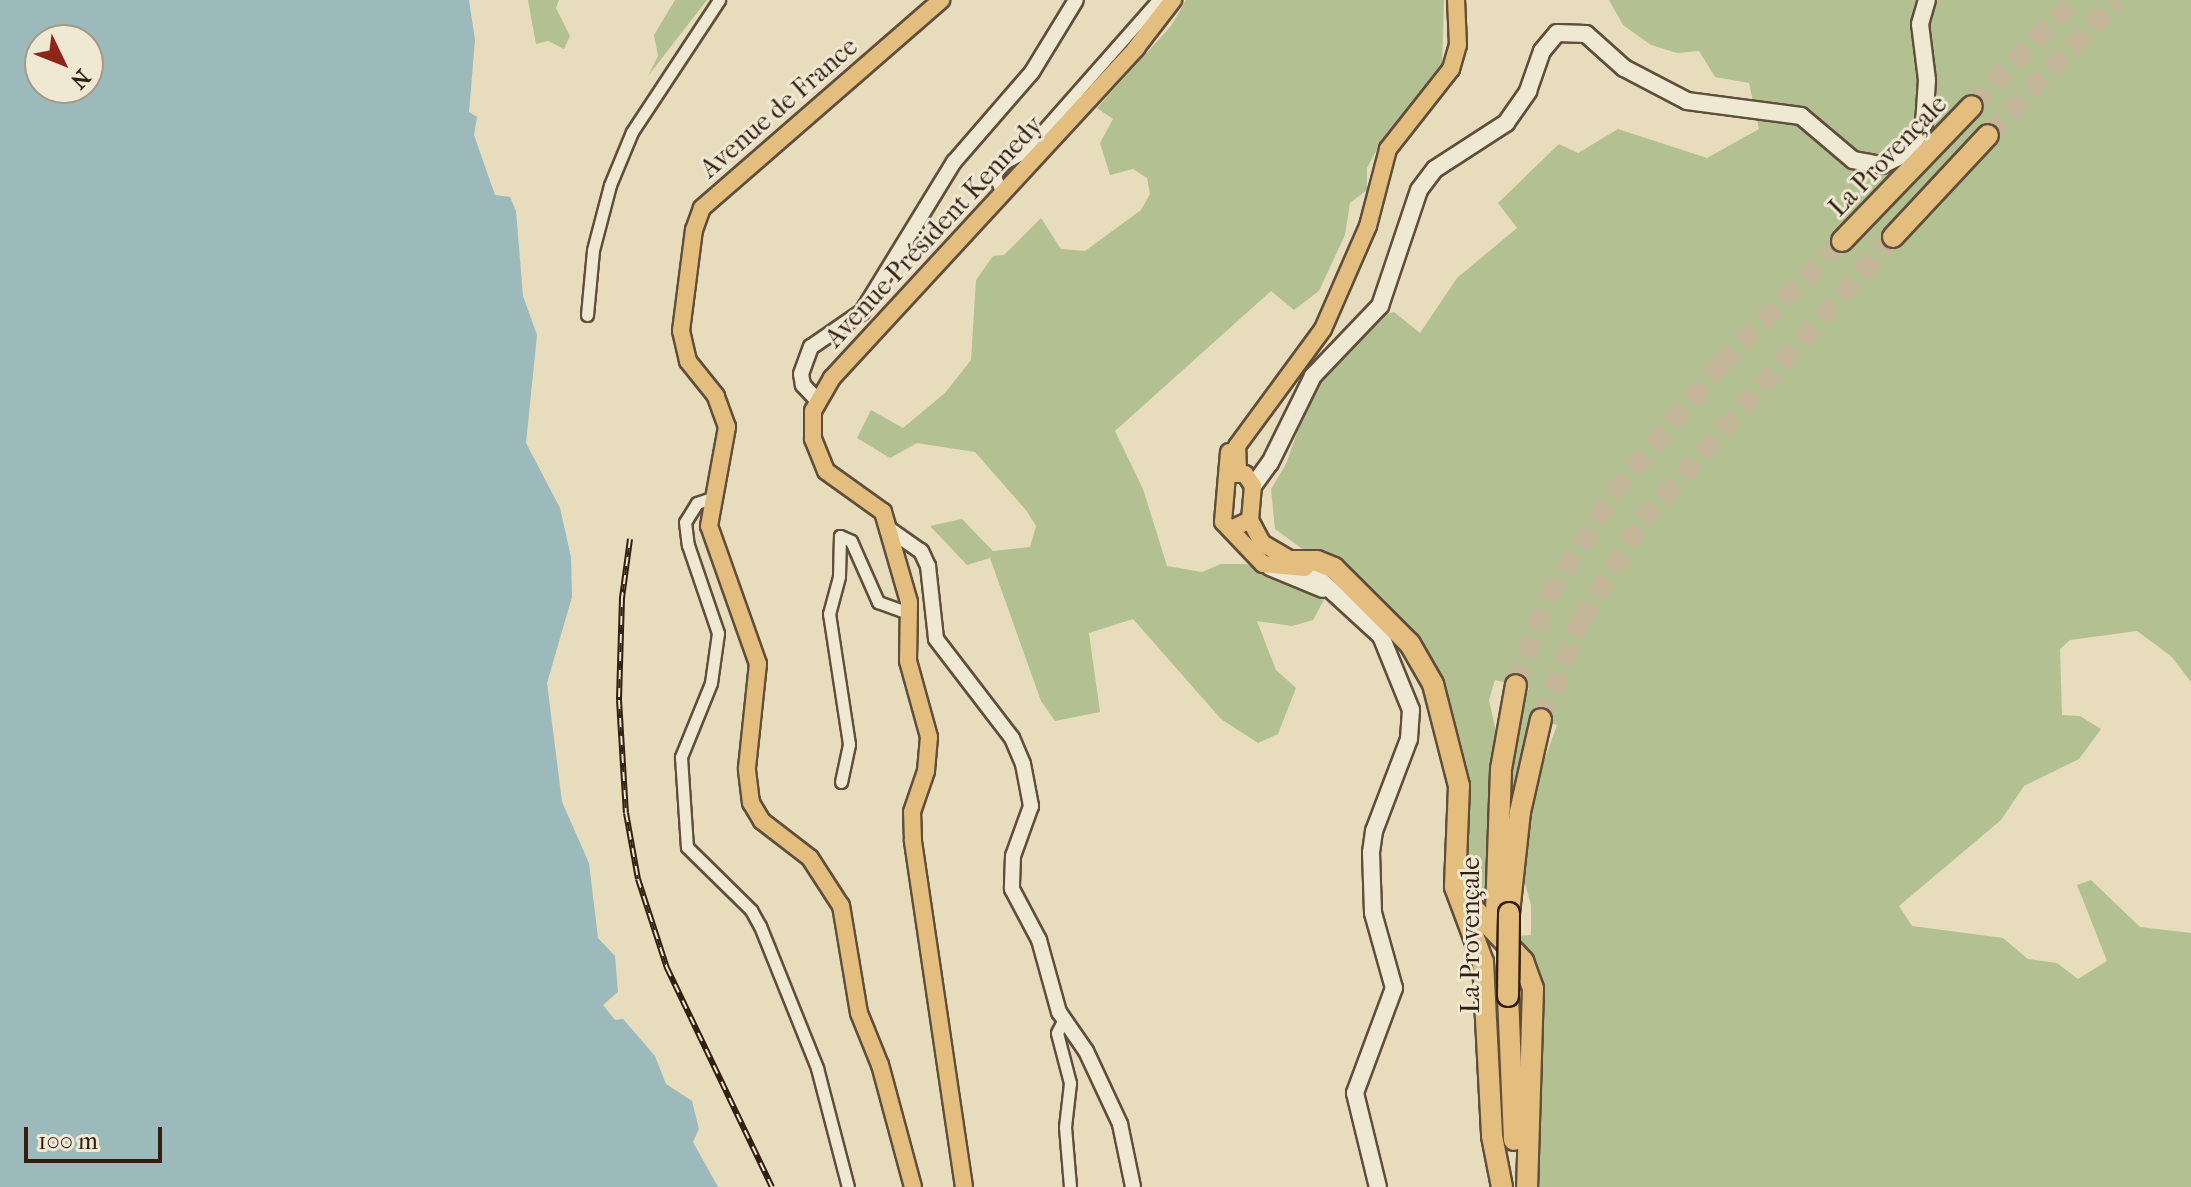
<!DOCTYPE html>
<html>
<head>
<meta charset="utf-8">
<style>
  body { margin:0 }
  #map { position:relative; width:2191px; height:1187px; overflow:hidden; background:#e7dcbb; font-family:"IM FELL French Canon",serif }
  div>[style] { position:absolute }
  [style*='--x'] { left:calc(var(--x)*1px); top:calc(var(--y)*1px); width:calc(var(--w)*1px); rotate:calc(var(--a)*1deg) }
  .green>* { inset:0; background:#b3c192 }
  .water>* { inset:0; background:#9cb9bc }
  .motorway-tunnel>* { height:20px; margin-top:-10px; transform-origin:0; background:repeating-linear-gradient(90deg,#c3b699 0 20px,transparent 0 30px) }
  .roads { filter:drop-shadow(2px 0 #604e3c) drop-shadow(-2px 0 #604e3c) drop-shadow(0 2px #604e3c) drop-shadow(0 -2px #604e3c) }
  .minor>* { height:11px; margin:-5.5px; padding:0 5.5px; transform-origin:5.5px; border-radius:5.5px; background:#efe8d3 }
  .tertiary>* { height:14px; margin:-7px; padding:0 7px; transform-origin:7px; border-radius:7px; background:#efe8d3 }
  .secondary>* { height:16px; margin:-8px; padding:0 8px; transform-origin:8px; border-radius:8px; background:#efe8d3 }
  .primary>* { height:16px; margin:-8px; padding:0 8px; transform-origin:8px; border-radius:8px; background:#e4be7e }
  .motorway>* { height:20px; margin:-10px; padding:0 10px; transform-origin:10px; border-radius:10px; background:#e4be7e }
  .rail>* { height:6px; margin-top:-3px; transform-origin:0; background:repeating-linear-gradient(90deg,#efe8d3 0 9px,#331f12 0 18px); box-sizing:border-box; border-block:2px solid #331f12 }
  .bridges { filter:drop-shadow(2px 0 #331f12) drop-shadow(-2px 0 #331f12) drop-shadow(0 2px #331f12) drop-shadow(0 -2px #331f12) }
  .motorway-bridge>* { height:20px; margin:-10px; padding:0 10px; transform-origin:10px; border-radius:10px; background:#e4be7e }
  span { translate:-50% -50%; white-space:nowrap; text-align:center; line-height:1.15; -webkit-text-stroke:6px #efe8d3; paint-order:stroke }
  .street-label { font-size:26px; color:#331f12 }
  .north { position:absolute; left:24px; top:24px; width:80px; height:80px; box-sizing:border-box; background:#efe8d3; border:2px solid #a49886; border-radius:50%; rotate:133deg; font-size:22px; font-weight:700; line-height:32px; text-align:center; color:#331f12 }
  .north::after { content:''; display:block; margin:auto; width:28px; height:36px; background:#8f2418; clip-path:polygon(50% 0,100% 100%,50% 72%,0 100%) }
  .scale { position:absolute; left:24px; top:1127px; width:138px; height:36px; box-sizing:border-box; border:4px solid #331f12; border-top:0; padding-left:10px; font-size:24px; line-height:28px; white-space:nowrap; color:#331f12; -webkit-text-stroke:6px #efe8d3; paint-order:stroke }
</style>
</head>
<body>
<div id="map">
  <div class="green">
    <i style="clip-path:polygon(528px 0,559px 0,556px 8px,570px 36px,564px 49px,548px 41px,536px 44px)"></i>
    <i style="clip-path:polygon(675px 0,707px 0,648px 76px,658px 56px,654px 35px)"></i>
    <i style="clip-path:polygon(1186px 0,1444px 0,1442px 66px,1383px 138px,1367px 168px,1367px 190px,1350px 203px,1345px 235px,1319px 291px,1294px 310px,1271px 291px,1115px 431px,1143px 489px,1167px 566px,1202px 572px,1221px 564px,1246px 564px,1326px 596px,1313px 620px,1292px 626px,1257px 621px,1276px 670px,1296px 688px,1278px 734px,1258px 743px,1221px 719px,1133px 619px,1089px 633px,1100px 712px,1055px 721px,1041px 701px,990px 558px,967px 565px,930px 526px,962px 519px,993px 551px,1030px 547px,1036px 526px,1026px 510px,975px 452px,917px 443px,890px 458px,857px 438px,871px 410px,903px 428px,945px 393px,971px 360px,976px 280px,993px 256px,1004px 255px,1041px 218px,1061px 249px,1085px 251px,1141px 210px,1150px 194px,1147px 178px,1133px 169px,1110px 175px,1100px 143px,1113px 119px,1097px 108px,1171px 26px)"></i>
    <i style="clip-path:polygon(1609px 0,2191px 0,2191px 682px,2171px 656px,2137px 631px,2070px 640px,2060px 649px,2062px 715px,2080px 716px,2101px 729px,2079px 759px,2024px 786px,2001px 820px,1899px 906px,1912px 926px,2003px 938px,2028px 959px,2057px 963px,2078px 979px,2107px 961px,2077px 885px,2091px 880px,2140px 927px,2191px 933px,2191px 1187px,1533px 1187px,1544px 993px,1517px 947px,1517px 936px,1531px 935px,1531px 905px,1522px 873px,1528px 806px,1557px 725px,1532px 717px,1503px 850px,1514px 732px,1529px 688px,1495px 680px,1489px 700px,1496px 732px,1487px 823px,1488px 912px,1467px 877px,1468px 788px,1441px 687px,1308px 553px,1275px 529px,1271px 489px,1286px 464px,1303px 416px,1301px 407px,1357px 323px,1394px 312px,1420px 333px,1457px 278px,1517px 228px,1498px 203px,1559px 144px,1578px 153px,1618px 129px,1707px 158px,1759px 129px,1749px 83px,1715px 77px,1699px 51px,1677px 53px,1651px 45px,1623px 25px)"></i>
  </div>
  <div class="water">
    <i style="clip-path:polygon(evenodd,0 0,469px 0,475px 40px,469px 112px,477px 117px,474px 135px,495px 195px,510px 197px,516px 211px,523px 296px,537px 335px,526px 443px,560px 508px,571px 557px,572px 597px,547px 683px,562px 802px,589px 863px,598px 938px,615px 956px,618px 992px,603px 1005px,615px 1020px,623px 1019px,655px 1056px,666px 1084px,692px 1101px,699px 1129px,693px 1142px,718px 1187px,0 1187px,0 0,40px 40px,88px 40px,88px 88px,40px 88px,40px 40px)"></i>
  </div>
  <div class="motorway-tunnel">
    <i style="--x:1972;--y:106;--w:147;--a:-46.1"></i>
    <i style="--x:1988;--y:135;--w:187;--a:-46.1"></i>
    <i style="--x:1516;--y:685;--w:94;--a:-70"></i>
    <i style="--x:1548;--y:597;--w:123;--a:-57.6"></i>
    <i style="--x:1614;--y:493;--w:166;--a:-50.4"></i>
    <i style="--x:1720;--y:365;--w:174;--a:-45.5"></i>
    <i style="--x:1541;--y:719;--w:106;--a:-67.8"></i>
    <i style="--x:1581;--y:621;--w:117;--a:-58.6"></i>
    <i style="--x:1642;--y:521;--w:379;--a:-48.5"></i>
  </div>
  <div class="roads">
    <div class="minor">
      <i style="--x:1002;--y:194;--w:19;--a:-111"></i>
      <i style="--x:995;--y:176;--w:13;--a:-61"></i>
      <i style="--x:1001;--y:165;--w:26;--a:-29"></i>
      <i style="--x:1024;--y:152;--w:203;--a:-48.6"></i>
      <i style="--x:587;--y:315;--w:65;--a:-84.7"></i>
      <i style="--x:593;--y:250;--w:67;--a:-75.3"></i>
      <i style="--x:610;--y:185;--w:57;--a:-67.5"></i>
      <i style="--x:632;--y:132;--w:158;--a:-56.6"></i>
      <i style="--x:712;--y:498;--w:16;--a:162"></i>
      <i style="--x:697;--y:503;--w:22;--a:122"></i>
      <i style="--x:685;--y:522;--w:23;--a:83"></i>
      <i style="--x:688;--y:545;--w:93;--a:71.2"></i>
      <i style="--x:718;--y:633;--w:50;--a:98"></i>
      <i style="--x:711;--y:683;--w:80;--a:112.1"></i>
      <i style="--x:681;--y:757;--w:90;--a:86.2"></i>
      <i style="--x:687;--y:847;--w:90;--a:44.5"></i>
      <i style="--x:751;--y:910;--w:18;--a:61"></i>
      <i style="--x:760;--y:926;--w:153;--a:68.1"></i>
      <i style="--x:817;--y:1068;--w:123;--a:75.4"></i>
      <i style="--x:841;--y:782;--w:39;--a:-78"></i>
      <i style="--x:849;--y:744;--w:132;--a:-98.7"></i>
      <i style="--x:829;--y:614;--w:39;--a:-75"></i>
      <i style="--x:839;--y:576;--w:40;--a:-88.6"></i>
      <i style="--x:840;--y:536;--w:12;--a:24"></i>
      <i style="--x:851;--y:541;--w:67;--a:66.1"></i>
      <i style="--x:878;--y:602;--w:33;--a:20"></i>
      <i style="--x:1063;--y:1021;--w:13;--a:117"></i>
      <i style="--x:1057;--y:1033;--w:52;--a:75.4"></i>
      <i style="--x:1070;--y:1083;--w:44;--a:96.5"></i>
      <i style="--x:1065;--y:1127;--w:60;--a:85.2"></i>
    </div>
    <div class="tertiary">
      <i style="--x:817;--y:400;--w:21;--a:-133"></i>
      <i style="--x:803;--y:385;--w:11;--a:-100"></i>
      <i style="--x:801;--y:374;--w:29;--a:-70"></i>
      <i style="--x:811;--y:347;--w:62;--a:-34.5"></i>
      <i style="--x:862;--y:312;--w:176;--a:-58.5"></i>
      <i style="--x:954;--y:162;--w:119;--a:-49.1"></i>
      <i style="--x:1032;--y:72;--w:84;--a:-58.6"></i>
      <i style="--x:889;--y:529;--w:39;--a:35"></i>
      <i style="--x:921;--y:551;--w:17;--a:65"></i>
      <i style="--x:928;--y:566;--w:73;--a:83.7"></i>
      <i style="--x:936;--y:639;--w:125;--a:52.5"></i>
      <i style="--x:1012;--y:738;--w:28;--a:67"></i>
      <i style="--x:1023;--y:764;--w:43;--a:79.2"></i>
      <i style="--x:1031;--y:806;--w:53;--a:109.8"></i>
      <i style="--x:1013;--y:856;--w:33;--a:92"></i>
      <i style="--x:1012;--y:889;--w:58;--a:62.1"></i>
      <i style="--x:1039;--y:940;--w:75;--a:74.5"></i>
      <i style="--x:1059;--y:1012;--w:47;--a:55.3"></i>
      <i style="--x:1086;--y:1051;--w:81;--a:65"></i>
      <i style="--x:1120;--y:1124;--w:64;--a:78.3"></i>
    </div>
    <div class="secondary">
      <i style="--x:1253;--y:486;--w:29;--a:-54"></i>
      <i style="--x:1270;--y:463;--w:97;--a:-63.7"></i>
      <i style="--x:1313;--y:376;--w:97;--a:-46.3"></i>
      <i style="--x:1380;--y:306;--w:122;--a:-71.4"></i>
      <i style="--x:1419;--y:190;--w:26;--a:-53"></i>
      <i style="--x:1435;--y:169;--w:85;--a:-32.9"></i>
      <i style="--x:1506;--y:123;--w:39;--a:-55"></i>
      <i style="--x:1528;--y:91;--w:42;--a:-70.7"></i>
      <i style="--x:1542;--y:51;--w:23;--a:-50"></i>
      <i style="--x:1557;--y:33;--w:29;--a:2"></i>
      <i style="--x:1586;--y:34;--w:51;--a:41.8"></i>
      <i style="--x:1624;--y:68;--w:71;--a:27.6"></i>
      <i style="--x:1687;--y:101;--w:115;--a:7.5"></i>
      <i style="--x:1801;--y:116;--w:68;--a:40.2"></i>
      <i style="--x:1853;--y:160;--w:29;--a:10"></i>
      <i style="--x:1882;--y:165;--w:30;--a:-26"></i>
      <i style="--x:1909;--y:152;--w:32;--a:-62"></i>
      <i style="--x:1924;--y:124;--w:44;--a:-86.1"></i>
      <i style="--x:1927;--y:80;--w:56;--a:-97.1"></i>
      <i style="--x:1920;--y:24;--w:25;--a:-74"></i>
      <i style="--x:1270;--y:567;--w:57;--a:22.5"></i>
      <i style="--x:1307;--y:568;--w:100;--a:42.6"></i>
      <i style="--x:1381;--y:636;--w:80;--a:67.9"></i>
      <i style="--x:1411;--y:710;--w:29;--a:94"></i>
      <i style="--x:1409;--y:739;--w:98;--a:110.8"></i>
      <i style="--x:1374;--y:831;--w:21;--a:98"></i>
      <i style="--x:1371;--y:852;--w:61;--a:88.1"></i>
      <i style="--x:1373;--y:913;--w:78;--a:74.4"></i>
      <i style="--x:1394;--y:988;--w:112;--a:110.4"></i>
      <i style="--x:1355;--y:1093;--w:97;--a:76.3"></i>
    </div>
    <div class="primary">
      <i style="--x:1229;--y:452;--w:70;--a:94.9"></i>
      <i style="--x:1223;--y:522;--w:58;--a:46.4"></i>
      <i style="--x:1263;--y:564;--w:42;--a:5.4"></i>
      <i style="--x:1238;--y:472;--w:26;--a:-92"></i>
      <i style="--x:1237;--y:446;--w:145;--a:-53.7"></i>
      <i style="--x:1323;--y:329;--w:112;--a:-66.4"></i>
      <i style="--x:1368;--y:226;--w:80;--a:-75.4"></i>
      <i style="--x:1388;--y:149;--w:102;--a:-51.8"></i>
      <i style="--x:1451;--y:69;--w:25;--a:-74"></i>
      <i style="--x:1458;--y:45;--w:45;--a:-92.5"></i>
      <i style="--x:1250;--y:520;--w:26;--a:62"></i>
      <i style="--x:1262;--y:543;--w:42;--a:30.3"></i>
      <i style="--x:1231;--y:529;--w:21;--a:-25"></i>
      <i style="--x:1250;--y:520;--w:34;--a:-85"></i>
      <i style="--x:1253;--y:486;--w:14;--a:-124"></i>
      <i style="--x:1245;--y:474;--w:14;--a:180"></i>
      <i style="--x:913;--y:1187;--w:126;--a:-105.1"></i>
      <i style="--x:880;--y:1065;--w:56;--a:-112"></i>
      <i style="--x:859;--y:1013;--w:109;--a:-99.5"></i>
      <i style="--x:841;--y:906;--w:57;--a:-122.9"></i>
      <i style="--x:810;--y:858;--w:61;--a:-142.4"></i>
      <i style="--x:762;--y:821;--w:21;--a:-121"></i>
      <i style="--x:751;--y:803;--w:35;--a:-97"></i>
      <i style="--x:747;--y:768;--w:105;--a:-84"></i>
      <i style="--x:758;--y:664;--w:146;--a:-109.5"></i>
      <i style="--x:709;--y:526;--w:101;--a:-79.7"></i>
      <i style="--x:727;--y:427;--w:33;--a:-110"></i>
      <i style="--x:716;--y:396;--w:45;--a:-128.7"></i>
      <i style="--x:688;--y:361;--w:31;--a:-103"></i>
      <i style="--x:681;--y:331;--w:102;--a:-82.7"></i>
      <i style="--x:694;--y:230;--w:23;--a:-70"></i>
      <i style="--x:702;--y:208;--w:317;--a:-41"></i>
      <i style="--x:964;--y:1187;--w:351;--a:-98.4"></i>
      <i style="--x:913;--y:840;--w:28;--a:-92"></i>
      <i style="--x:912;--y:812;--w:43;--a:-71.1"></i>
      <i style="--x:926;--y:771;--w:34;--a:-85"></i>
      <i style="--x:929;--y:737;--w:79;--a:-105.4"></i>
      <i style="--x:908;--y:661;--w:59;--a:-89"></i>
      <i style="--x:909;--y:602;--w:94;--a:-106.1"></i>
      <i style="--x:883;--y:512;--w:70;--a:-144.3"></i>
      <i style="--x:826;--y:471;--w:35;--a:-112"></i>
      <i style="--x:813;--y:439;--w:28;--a:-90"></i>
      <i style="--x:813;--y:411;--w:38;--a:-60"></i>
      <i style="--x:832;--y:378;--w:449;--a:-47.3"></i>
      <i style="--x:1136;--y:48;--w:61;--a:-52.4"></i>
    </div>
    <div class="motorway">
      <i style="--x:1893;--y:237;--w:139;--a:-47"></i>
      <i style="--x:1842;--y:241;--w:187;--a:-46.1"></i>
      <i style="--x:1291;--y:561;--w:26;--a:0"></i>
      <i style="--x:1317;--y:561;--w:18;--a:22"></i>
      <i style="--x:1334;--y:568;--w:107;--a:45"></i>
      <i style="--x:1410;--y:644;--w:46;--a:60.1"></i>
      <i style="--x:1433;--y:684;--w:105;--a:75.7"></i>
      <i style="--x:1459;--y:786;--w:101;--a:92.3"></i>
      <i style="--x:1455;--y:887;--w:80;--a:69.5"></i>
      <i style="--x:1483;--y:962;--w:174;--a:87"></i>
      <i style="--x:1492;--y:1136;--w:52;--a:78.9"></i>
      <i style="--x:1469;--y:904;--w:79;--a:46.5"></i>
      <i style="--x:1523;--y:961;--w:29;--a:70"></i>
      <i style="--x:1533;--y:988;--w:199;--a:91.7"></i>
      <i style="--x:1496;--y:913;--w:144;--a:-88"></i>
      <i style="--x:1501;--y:769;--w:85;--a:-79.9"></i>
      <i style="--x:1509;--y:913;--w:102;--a:-83.8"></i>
      <i style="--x:1520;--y:812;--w:95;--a:-77.3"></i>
      <i style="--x:1508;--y:996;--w:144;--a:87.6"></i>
    </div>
  </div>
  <div class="rail">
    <i style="--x:630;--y:539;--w:60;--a:97.7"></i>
    <i style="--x:622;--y:598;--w:102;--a:91.7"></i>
    <i style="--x:619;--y:700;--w:113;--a:86.5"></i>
    <i style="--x:626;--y:813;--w:67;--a:79.7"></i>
    <i style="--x:638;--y:879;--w:94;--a:72"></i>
    <i style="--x:667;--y:968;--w:243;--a:64.4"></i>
  </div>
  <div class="bridges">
    <div class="motorway-bridge">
      <i style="--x:1508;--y:996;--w:83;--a:-89.3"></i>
    </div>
  </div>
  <div class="street-label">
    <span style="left:779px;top:108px;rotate:-41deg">Avenue de France</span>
    <span style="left:1888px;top:156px;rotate:-46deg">La Provençale</span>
    <span style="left:934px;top:232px;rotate:-47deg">Avenue Président Kennedy</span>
    <span style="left:1471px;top:935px;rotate:-90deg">La Provençale</span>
  </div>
  <div class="north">N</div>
  <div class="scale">100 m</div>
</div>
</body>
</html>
